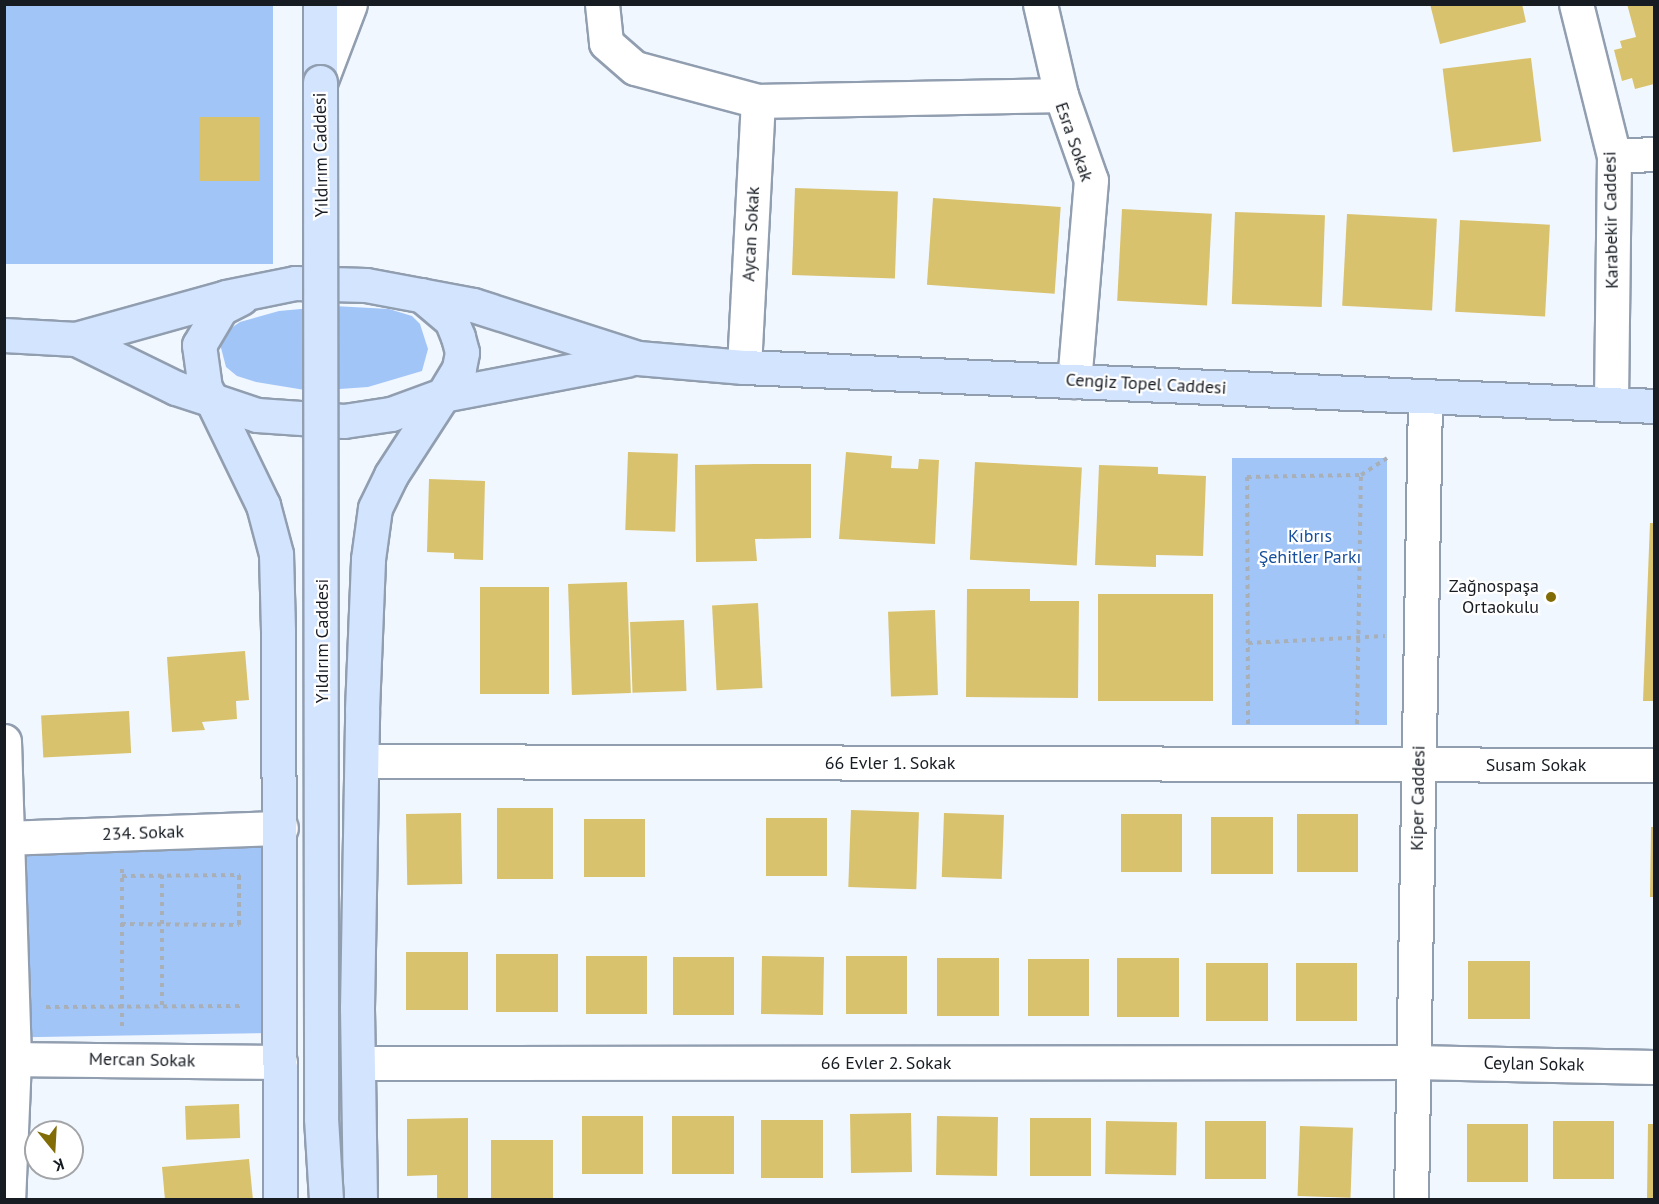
<!DOCTYPE html>
<html>
<head>
<meta charset="utf-8">
<style>
  body { margin:0 }
  #map { position:relative; width:1659px; height:1204px; overflow:hidden; background:#f1f7ff; font-family:"PT Sans",sans-serif }
  div>[style] { position:absolute }
  [style*='--x'] { left:calc(var(--x)*1px); top:calc(var(--y)*1px); width:calc(var(--w)*1px); rotate:calc(var(--a)*1deg) }
  .green>* { inset:0; background:#a2c5f8; transform-origin:0 0 }
  .building>* { inset:0; background:#d9c26d; transform-origin:0 0 }
  .path>* { height:4px; margin-top:-2px; transform-origin:0; background:repeating-linear-gradient(90deg,#a9afb7 0 4.5px,transparent 0 9px) }
  .roads { filter:drop-shadow(2px 0 #919eb0) drop-shadow(-2px 0 #919eb0) drop-shadow(0 2px #919eb0) drop-shadow(0 -2px #919eb0) }
  .street>* { height:33px; margin:-16.5px; padding:0 16.5px; transform-origin:16.5px; border-radius:16.5px; background:#fff }
  .secondary>* { height:33px; margin:-16.5px; padding:0 16.5px; transform-origin:16.5px; border-radius:16.5px; background:#d3e4fe }
  .bridges { filter:drop-shadow(2px 0 #919eb0) drop-shadow(-2px 0 #919eb0) drop-shadow(0 2px #919eb0) drop-shadow(0 -2px #919eb0) }
  .secondary-bridge>* { height:33px; margin:-16.5px; padding:0 16.5px; transform-origin:16.5px; border-radius:16.5px; background:#d3e4fe }
  .dots>* { width:16px; height:16px; translate:-50% -50%; box-sizing:border-box; border:3px solid #fff; border-radius:50% }
  span { translate:-50% -50%; white-space:nowrap; text-align:center; line-height:1.15; -webkit-text-stroke:4.5px #fff; paint-order:stroke }
  .street-label { font-size:18px; color:#171c23 }
  .park-label { font-size:18px; color:#174f9c }
  .poi-label { font-size:18px; color:#171c23 }
  .right { translate:-100% -50%; text-align:right }
  .frame { position:absolute; inset:0; border:6px solid #171c23; pointer-events:none }
  .north { position:absolute; left:24px; top:1120px; width:60px; height:60px; box-sizing:border-box; background:#fff; border:2px solid #a2a4a7; border-radius:50%; rotate:162deg; font-size:16px; font-weight:700; line-height:24px; text-align:center; color:#171c23 }
  .north::after { content:''; display:block; margin:auto; width:21px; height:27px; background:#826c06; clip-path:polygon(50% 0,100% 100%,50% 72%,0 100%) }
</style>
</head>
<body>
<div id="map">
  <div class="green">
    <i style="left:5px;top:5px;width:268px;height:259px"></i>
    <i style="clip-path:polygon(334px 306px,389px 309px,412px 316px,420px 324px,428px 349px,422px 371px,368px 387px,311px 391px,256px 382px,237px 376px,226px 367px,220px 344px,224px 333px,240px 322px,279px 311px)"></i>
    <i style="left:1232px;top:458px;width:155px;height:267px"></i>
    <i style="left:270px;top:841px;width:192px;height:249px;rotate:89deg"></i>
  </div>
  <div class="building">
    <i style="clip-path:polygon(1430px 4px,1522px 4px,1526px 22px,1440px 44px)"></i>
    <i style="clip-path:polygon(1627px 4px,1654px 4px,1654px 84px,1635px 89px,1632px 78px,1622px 81px,1614px 50px,1622px 48px,1620px 41px,1636px 37px)"></i>
    <i style="left:1531px;top:58px;width:84px;height:89px;rotate:83deg"></i>
    <i style="left:199px;top:117px;width:61px;height:64px"></i>
    <i style="left:795px;top:188px;width:103px;height:87px;rotate:2deg"></i>
    <i style="left:933px;top:198px;width:128px;height:87px;rotate:4deg"></i>
    <i style="left:1122px;top:209px;width:90px;height:92px;rotate:3deg"></i>
    <i style="left:1235px;top:212px;width:90px;height:92px;rotate:2deg"></i>
    <i style="left:1347px;top:214px;width:90px;height:92px;rotate:3deg"></i>
    <i style="left:1460px;top:220px;width:90px;height:92px;rotate:3deg"></i>
    <i style="left:628px;top:452px;width:50px;height:78px;rotate:2deg"></i>
    <i style="clip-path:polygon(846px 452px,892px 456px,891px 468px,918px 469px,919px 459px,939px 460px,935px 544px,839px 539px)"></i>
    <i style="left:975px;top:462px;width:107px;height:98px;rotate:3deg"></i>
    <i style="clip-path:polygon(755px 464px,811px 464px,811px 538px,755px 539px,757px 561px,696px 562px,695px 465px)"></i>
    <i style="clip-path:polygon(1099px 465px,1158px 467px,1158px 474px,1206px 476px,1203px 556px,1156px 555px,1156px 567px,1095px 565px)"></i>
    <i style="clip-path:polygon(429px 479px,485px 481px,483px 560px,454px 559px,454px 553px,427px 552px)"></i>
    <i style="clip-path:polygon(1650px 523px,1654px 523px,1654px 701px,1643px 701px)"></i>
    <i style="left:627px;top:582px;width:111px;height:59px;rotate:88deg"></i>
    <i style="left:480px;top:587px;width:69px;height:107px"></i>
    <i style="clip-path:polygon(967px 589px,1030px 589px,1030px 601px,1079px 601px,1078px 698px,966px 697px)"></i>
    <i style="left:1098px;top:594px;width:115px;height:107px"></i>
    <i style="left:758px;top:603px;width:85px;height:46px;rotate:87deg"></i>
    <i style="left:935px;top:610px;width:85px;height:47px;rotate:88deg"></i>
    <i style="left:684px;top:620px;width:71px;height:54px;rotate:88deg"></i>
    <i style="clip-path:polygon(245px 651px,249px 700px,236px 701px,237px 719px,202px 722px,205px 730px,172px 732px,167px 657px)"></i>
    <i style="left:129px;top:711px;width:42px;height:88px;rotate:87deg"></i>
    <i style="left:553px;top:808px;width:71px;height:56px;rotate:90deg"></i>
    <i style="left:851px;top:810px;width:68px;height:77px;rotate:2deg"></i>
    <i style="left:461px;top:813px;width:71px;height:55px;rotate:89deg"></i>
    <i style="left:944px;top:813px;width:60px;height:64px;rotate:2deg"></i>
    <i style="left:1182px;top:814px;width:58px;height:61px;rotate:90deg"></i>
    <i style="left:1358px;top:814px;width:58px;height:61px;rotate:90deg"></i>
    <i style="left:1211px;top:817px;width:62px;height:57px"></i>
    <i style="left:766px;top:818px;width:61px;height:58px"></i>
    <i style="left:645px;top:819px;width:58px;height:61px;rotate:90deg"></i>
    <i style="clip-path:polygon(1651px 827px,1654px 827px,1654px 897px,1650px 897px)"></i>
    <i style="left:406px;top:952px;width:62px;height:58px"></i>
    <i style="left:496px;top:954px;width:62px;height:58px"></i>
    <i style="left:647px;top:956px;width:58px;height:61px;rotate:90deg"></i>
    <i style="left:846px;top:956px;width:61px;height:58px"></i>
    <i style="left:734px;top:957px;width:58px;height:61px;rotate:90deg"></i>
    <i style="left:824px;top:957px;width:58px;height:62px;rotate:91deg"></i>
    <i style="left:937px;top:958px;width:62px;height:58px"></i>
    <i style="left:1179px;top:958px;width:59px;height:62px;rotate:90deg"></i>
    <i style="left:1028px;top:959px;width:61px;height:57px"></i>
    <i style="left:1468px;top:961px;width:62px;height:58px"></i>
    <i style="left:1206px;top:963px;width:62px;height:58px"></i>
    <i style="left:1296px;top:963px;width:61px;height:58px"></i>
    <i style="left:239px;top:1104px;width:34px;height:54px;rotate:88deg"></i>
    <i style="left:911px;top:1113px;width:59px;height:61px;rotate:89deg"></i>
    <i style="left:582px;top:1116px;width:61px;height:58px"></i>
    <i style="left:672px;top:1116px;width:62px;height:58px"></i>
    <i style="left:937px;top:1116px;width:61px;height:59px;rotate:1deg"></i>
    <i style="clip-path:polygon(468px 1118px,468px 1200px,437px 1200px,437px 1175px,407px 1176px,407px 1119px)"></i>
    <i style="left:1091px;top:1118px;width:58px;height:61px;rotate:90deg"></i>
    <i style="left:761px;top:1120px;width:62px;height:58px"></i>
    <i style="left:1106px;top:1121px;width:71px;height:53px;rotate:1deg"></i>
    <i style="left:1205px;top:1121px;width:61px;height:58px"></i>
    <i style="left:1614px;top:1121px;width:58px;height:61px;rotate:90deg"></i>
    <i style="left:1467px;top:1124px;width:61px;height:58px"></i>
    <i style="clip-path:polygon(1648px 1124px,1654px 1124px,1654px 1200px,1647px 1200px)"></i>
    <i style="left:1300px;top:1126px;width:53px;height:70px;rotate:2deg"></i>
    <i style="left:491px;top:1140px;width:62px;height:58px"></i>
    <i style="clip-path:polygon(249px 1159px,253px 1200px,165px 1200px,162px 1167px)"></i>
  </div>
  <div class="path">
    <i style="--x:1248;--y:643;--w:137;--a:-2.9"></i>
    <i style="--x:1248;--y:724;--w:247;--a:-90.2"></i>
    <i style="--x:1247;--y:477;--w:114;--a:-1"></i>
    <i style="--x:1361;--y:475;--w:31;--a:-33"></i>
    <i style="--x:1357;--y:724;--w:249;--a:-89.1"></i>
    <i style="--x:162;--y:875;--w:131;--a:90"></i>
    <i style="--x:122;--y:876;--w:118;--a:-0.5"></i>
    <i style="--x:121;--y:924;--w:118;--a:0.5"></i>
    <i style="--x:239;--y:925;--w:50;--a:-90"></i>
    <i style="--x:46;--y:1007;--w:197;--a:-0.3"></i>
    <i style="--x:122;--y:1026;--w:157;--a:-90"></i>
  </div>
  <div class="roads">
    <div class="street">
      <i style="--x:602;--y:4;--w:39;--a:84"></i>
      <i style="--x:606;--y:43;--w:38;--a:41"></i>
      <i style="--x:635;--y:68;--w:127;--a:15"></i>
      <i style="--x:758;--y:101;--w:303;--a:-1.1"></i>
      <i style="--x:1061;--y:95;--w:90;--a:70.6"></i>
      <i style="--x:1091;--y:180;--w:202;--a:94.8"></i>
      <i style="--x:1040;--y:4;--w:93;--a:77"></i>
      <i style="--x:1576;--y:4;--w:157;--a:76"></i>
      <i style="--x:1614;--y:156;--w:248;--a:90.7"></i>
      <i style="--x:321;--y:80;--w:81;--a:-69.1"></i>
      <i style="--x:1614;--y:156;--w:40;--a:-2.9"></i>
      <i style="--x:744;--y:367;--w:266;--a:-87"></i>
      <i style="--x:4;--y:741;--w:318;--a:88.2"></i>
      <i style="--x:14;--y:1059;--w:141;--a:92.4"></i>
      <i style="--x:362;--y:761;--w:1292;--a:0.18"></i>
      <i style="--x:4;--y:838;--w:277;--a:-2.1"></i>
      <i style="--x:4;--y:1059;--w:276;--a:0.6"></i>
      <i style="--x:358;--y:1063;--w:1055;--a:-0.05"></i>
      <i style="--x:1413;--y:1062;--w:241;--a:1.2"></i>
      <i style="--x:1411;--y:1200;--w:804;--a:-89"></i>
    </div>
    <div class="secondary">
      <i style="--x:320;--y:4;--w:78;--a:90"></i>
      <i style="--x:241;--y:298;--w:22;--a:153"></i>
      <i style="--x:221;--y:308;--w:43;--a:120.7"></i>
      <i style="--x:199;--y:345;--w:43;--a:82.1"></i>
      <i style="--x:205;--y:388;--w:14;--a:60"></i>
      <i style="--x:212;--y:400;--w:47;--a:18.4"></i>
      <i style="--x:257;--y:415;--w:87;--a:3.9"></i>
      <i style="--x:344;--y:421;--w:48;--a:-8.5"></i>
      <i style="--x:391;--y:414;--w:55;--a:-20.1"></i>
      <i style="--x:443;--y:395;--w:31;--a:-59"></i>
      <i style="--x:459;--y:368;--w:16;--a:-79"></i>
      <i style="--x:462;--y:352;--w:16;--a:-105"></i>
      <i style="--x:458;--y:337;--w:18;--a:-112"></i>
      <i style="--x:451;--y:320;--w:39;--a:-140"></i>
      <i style="--x:4;--y:335;--w:72;--a:3.2"></i>
      <i style="--x:76;--y:339;--w:111;--a:26.1"></i>
      <i style="--x:176;--y:388;--w:38;--a:18"></i>
      <i style="--x:212;--y:400;--w:117;--a:64.1"></i>
      <i style="--x:263;--y:505;--w:51;--a:75.1"></i>
      <i style="--x:276;--y:554;--w:77;--a:88.5"></i>
      <i style="--x:278;--y:631;--w:569;--a:89.8"></i>
      <i style="--x:76;--y:339;--w:156;--a:-15.6"></i>
      <i style="--x:226;--y:297;--w:70;--a:-11.5"></i>
      <i style="--x:295;--y:283;--w:71;--a:1.6"></i>
      <i style="--x:366;--y:285;--w:109;--a:10.6"></i>
      <i style="--x:473;--y:305;--w:173;--a:17.8"></i>
      <i style="--x:638;--y:358;--w:106;--a:4.9"></i>
      <i style="--x:744;--y:367;--w:911;--a:2.45"></i>
      <i style="--x:360;--y:1200;--w:192;--a:-90.9"></i>
      <i style="--x:357;--y:1008;--w:298;--a:-89"></i>
      <i style="--x:362;--y:710;--w:151;--a:-87.7"></i>
      <i style="--x:368;--y:559;--w:51;--a:-82.2"></i>
      <i style="--x:375;--y:508;--w:37;--a:-64"></i>
      <i style="--x:391;--y:475;--w:95;--a:-57"></i>
      <i style="--x:443;--y:395;--w:187;--a:-10.8"></i>
    </div>
  </div>
  <div class="bridges">
    <div class="secondary-bridge">
      <i style="--x:320;--y:82;--w:1036;--a:89.94"></i>
      <i style="--x:321;--y:1118;--w:82;--a:86.5"></i>
    </div>
  </div>
  <div class="dots">
    <i style="left:1551px;top:597px;background:#826c06"></i>
  </div>
  <div class="street-label">
    <span style="left:1074px;top:142px;rotate:71deg">Esra Sokak</span>
    <span style="left:321px;top:155px;rotate:-91deg">Yıldırım Caddesi</span>
    <span style="left:1611px;top:220px;rotate:-91deg">Karabekir Caddesi</span>
    <span style="left:751px;top:234px;rotate:-87deg">Aycan Sokak</span>
    <span style="left:1146px;top:384px;rotate:3deg">Cengiz Topel Caddesi</span>
    <span style="left:322px;top:641px;rotate:-90deg">Yıldırım Caddesi</span>
    <span style="left:890px;top:763px">66 Evler 1. Sokak</span>
    <span style="left:1536px;top:765px">Susam Sokak</span>
    <span style="left:1418px;top:798px;rotate:-89deg">Kiper Caddesi</span>
    <span style="left:143px;top:833px;rotate:-2deg">234. Sokak</span>
    <span style="left:142px;top:1060px;rotate:1deg">Mercan Sokak</span>
    <span style="left:886px;top:1063px">66 Evler 2. Sokak</span>
    <span style="left:1534px;top:1064px;rotate:1deg">Ceylan Sokak</span>
  </div>
  <div class="park-label">
    <span style="left:1310px;top:547px">Kıbrıs<br>Şehitler Parkı</span>
  </div>
  <div class="poi-label">
    <span class="right" style="left:1539px;top:597px">Zağnospaşa<br>Ortaokulu</span>
  </div>
  <div class="frame"></div>
  <div class="north">K</div>
</div>
</body>
</html>
